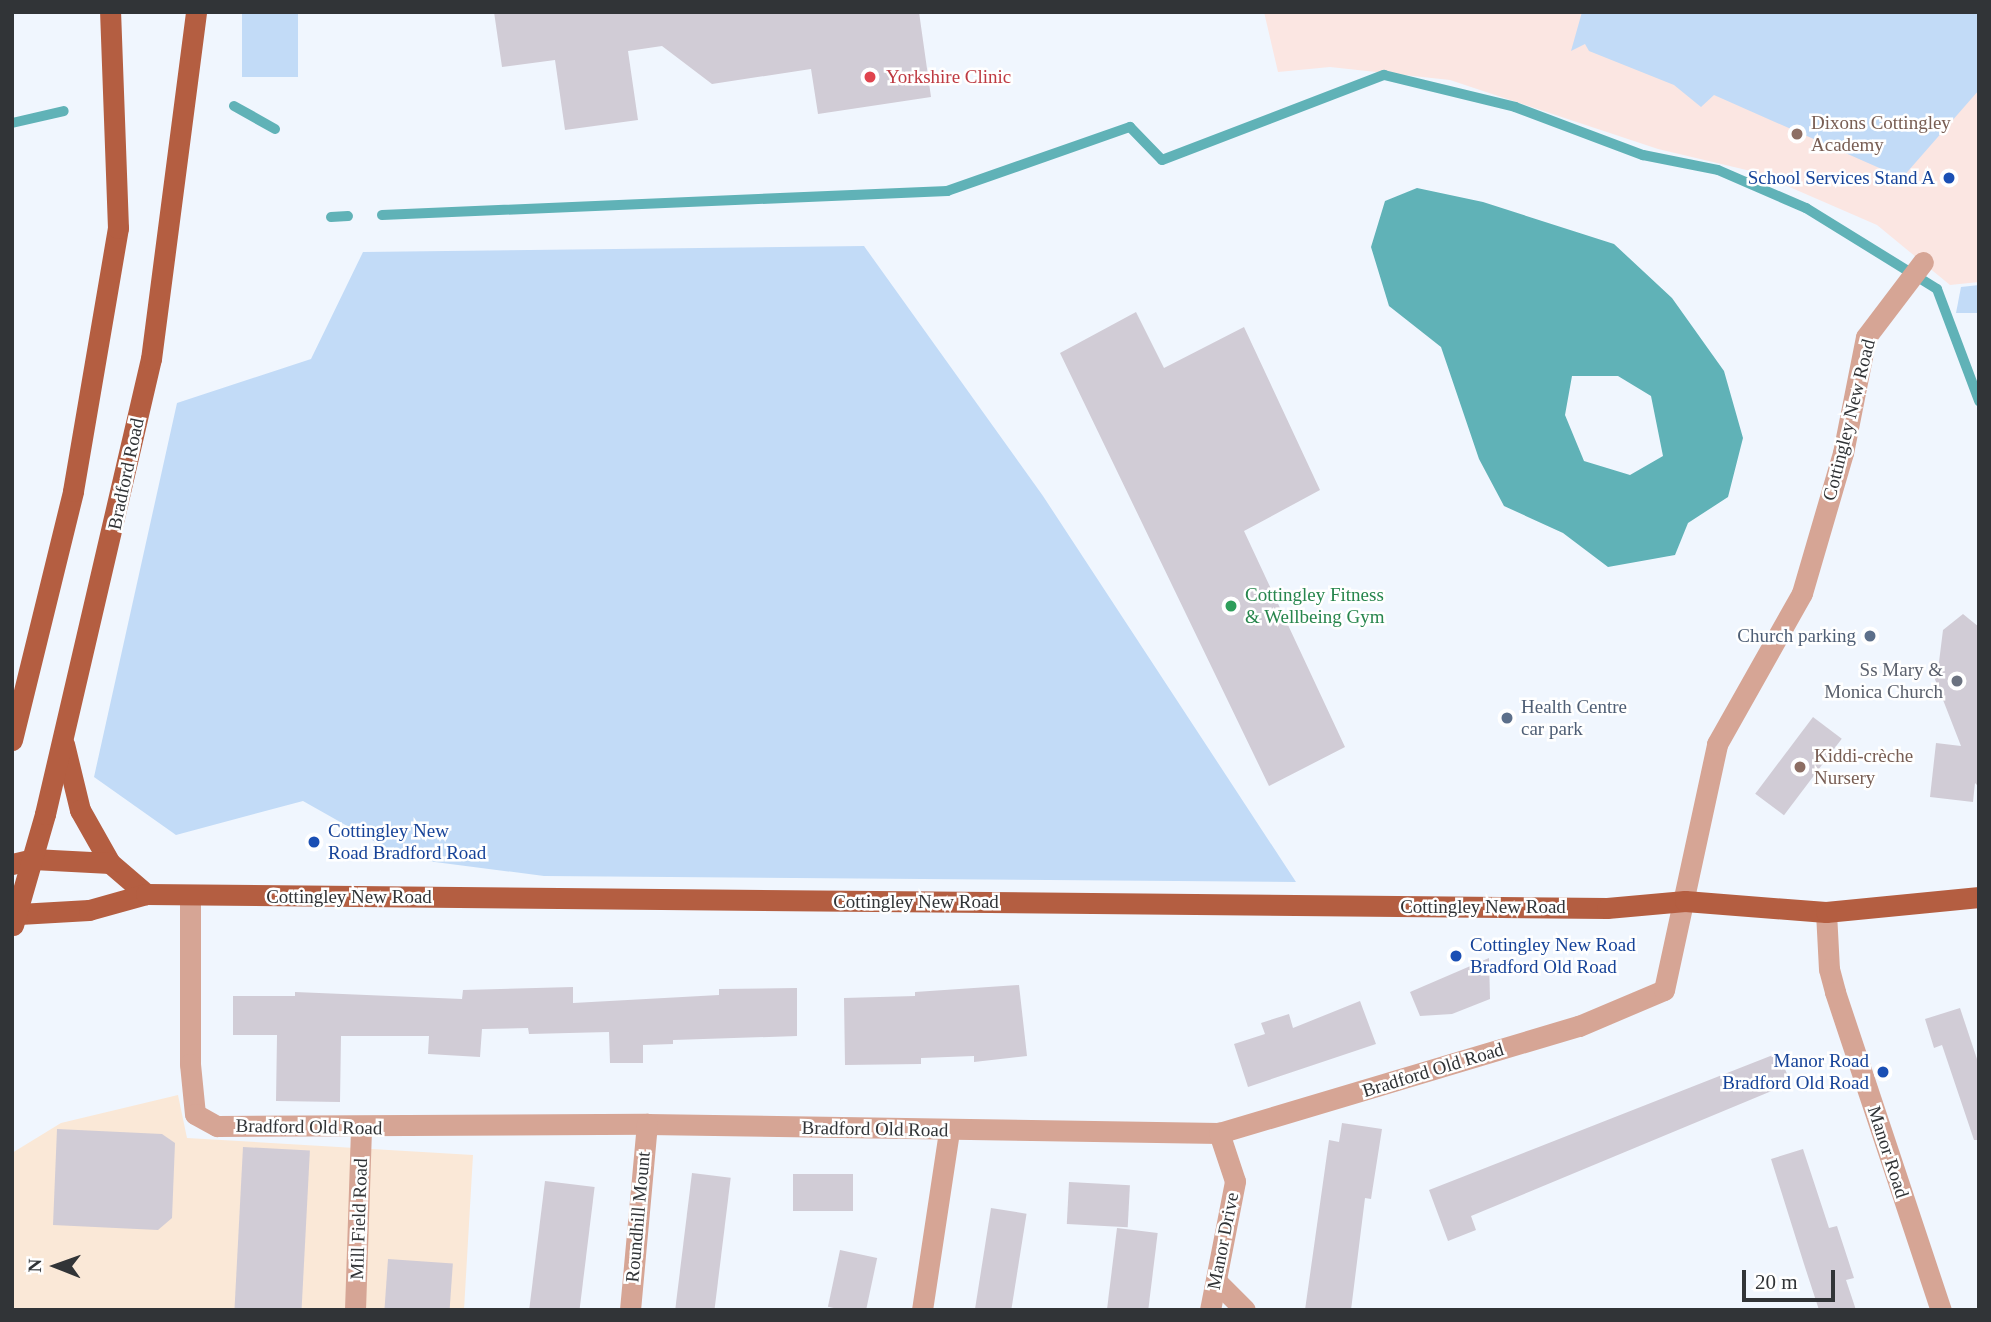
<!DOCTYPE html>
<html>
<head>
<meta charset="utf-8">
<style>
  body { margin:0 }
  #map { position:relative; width:1991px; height:1322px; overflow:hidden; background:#f0f6fe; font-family:"Times New Roman",serif }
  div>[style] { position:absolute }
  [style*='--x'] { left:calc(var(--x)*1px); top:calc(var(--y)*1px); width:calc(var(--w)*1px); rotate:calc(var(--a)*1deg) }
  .commercial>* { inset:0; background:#fae8d7 }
  .education>* { inset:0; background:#fbe6e2 }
  .green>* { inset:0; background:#c2dbf7; transform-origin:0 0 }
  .water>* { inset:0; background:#60b2b7 }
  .stream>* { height:10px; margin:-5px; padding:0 5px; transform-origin:5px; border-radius:5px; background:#60b2b7 }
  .building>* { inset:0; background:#d1ccd6; transform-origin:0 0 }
  .minor>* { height:21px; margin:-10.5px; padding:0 10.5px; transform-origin:10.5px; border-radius:10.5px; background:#d6a595 }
  .major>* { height:21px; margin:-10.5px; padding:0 10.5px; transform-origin:10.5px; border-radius:10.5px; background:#b45e41 }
  .dots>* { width:19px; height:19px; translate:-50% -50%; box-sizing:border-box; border:4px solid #fff; border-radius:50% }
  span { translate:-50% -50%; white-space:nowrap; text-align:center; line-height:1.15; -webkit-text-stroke:5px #fff; paint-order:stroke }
  .health-label { font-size:19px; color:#be3a42 }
  .left { translate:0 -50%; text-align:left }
  .education-label { font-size:19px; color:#785e54 }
  .transit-label { font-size:19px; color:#164399 }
  .right { translate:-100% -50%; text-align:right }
  .street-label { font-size:19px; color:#313437 }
  .leisure-label { font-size:19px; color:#27864d }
  .service-label { font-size:19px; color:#4e5e75 }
  .worship-label { font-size:19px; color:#5b616d }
  .frame { position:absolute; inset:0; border:14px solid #313437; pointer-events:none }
  .north { position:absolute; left:21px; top:1231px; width:70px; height:70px; -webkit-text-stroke:5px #fff; paint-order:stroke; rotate:271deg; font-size:19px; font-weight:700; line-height:28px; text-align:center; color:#313437 }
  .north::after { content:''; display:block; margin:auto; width:24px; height:32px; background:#313437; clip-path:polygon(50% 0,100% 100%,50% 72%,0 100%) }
  .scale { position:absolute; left:1742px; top:1270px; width:93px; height:32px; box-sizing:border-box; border:4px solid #313437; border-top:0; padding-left:9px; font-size:21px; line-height:24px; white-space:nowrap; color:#313437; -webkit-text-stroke:5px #fff; paint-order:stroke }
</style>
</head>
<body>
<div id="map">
  <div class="commercial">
    <i style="clip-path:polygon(178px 1095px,187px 1138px,473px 1155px,464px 1310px,12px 1310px,12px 1153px,61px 1123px)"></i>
  </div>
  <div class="education">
    <i style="clip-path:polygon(1264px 12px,1979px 12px,1979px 282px,1950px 285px,1877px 225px,1755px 172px,1658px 149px,1450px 80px,1330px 67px,1278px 72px)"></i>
  </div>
  <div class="green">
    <i style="left:242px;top:12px;width:56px;height:65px"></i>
    <i style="clip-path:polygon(1582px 12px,1979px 12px,1979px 90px,1902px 178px,1714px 95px,1701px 107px,1674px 85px,1589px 51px,1585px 44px,1571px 51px)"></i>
    <i style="clip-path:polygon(864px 246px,1043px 496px,1296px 882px,544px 876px,404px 858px,303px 801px,176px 835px,94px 777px,177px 403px,311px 359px,363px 252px)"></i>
    <i style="clip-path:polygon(1979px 285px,1979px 313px,1956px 313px,1961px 287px)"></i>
  </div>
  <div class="water">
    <i style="clip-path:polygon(evenodd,1417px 188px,1483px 202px,1614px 244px,1672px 298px,1724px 371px,1743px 438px,1728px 497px,1688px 523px,1675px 555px,1608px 567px,1563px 533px,1504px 506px,1479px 459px,1441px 347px,1389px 306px,1371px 247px,1385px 201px,1417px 188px,1572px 376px,1618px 376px,1651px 396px,1663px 456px,1630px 475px,1584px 461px,1565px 415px,1572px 376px)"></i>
  </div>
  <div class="stream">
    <i style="--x:234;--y:106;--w:47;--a:29.3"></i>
    <i style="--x:12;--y:123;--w:53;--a:-13"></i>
    <i style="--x:382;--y:215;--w:566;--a:-2.43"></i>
    <i style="--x:947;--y:191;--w:194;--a:-19.3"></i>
    <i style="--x:1130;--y:127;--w:46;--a:45.9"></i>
    <i style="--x:1162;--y:160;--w:238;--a:-21"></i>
    <i style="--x:1384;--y:75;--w:135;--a:13.7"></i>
    <i style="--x:1515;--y:107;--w:137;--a:20.6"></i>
    <i style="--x:1643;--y:155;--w:76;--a:11.3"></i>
    <i style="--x:1718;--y:170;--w:96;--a:23.4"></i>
    <i style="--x:1806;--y:208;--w:154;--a:31.7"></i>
    <i style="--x:1937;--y:289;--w:120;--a:69.4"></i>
    <i style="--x:331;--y:217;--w:17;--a:-3"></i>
  </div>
  <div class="building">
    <i style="clip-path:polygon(494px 12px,919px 12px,931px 97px,818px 114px,811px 69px,712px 84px,662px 46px,628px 51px,638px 120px,565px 130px,555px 60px,502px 67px)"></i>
    <i style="clip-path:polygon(1136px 312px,1164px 368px,1244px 327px,1320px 490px,1244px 531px,1345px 747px,1269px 786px,1060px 353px)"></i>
    <i style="clip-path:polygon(1963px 614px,1979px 627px,1979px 787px,1975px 783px,1973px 802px,1930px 797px,1936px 743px,1961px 746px,1929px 664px,1939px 662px,1943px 630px)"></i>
    <i style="left:1813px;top:717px;width:36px;height:96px;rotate:37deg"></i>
    <i style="clip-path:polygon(1489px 958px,1490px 999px,1452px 1014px,1420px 1016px,1410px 992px)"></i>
    <i style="clip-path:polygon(1019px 985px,1027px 1056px,974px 1062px,974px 1056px,921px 1058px,921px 1064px,845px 1065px,844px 998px,915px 996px,915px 992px)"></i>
    <i style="clip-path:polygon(573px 987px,573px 1003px,719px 995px,719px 989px,797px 988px,797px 1036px,673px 1040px,673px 1044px,643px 1045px,643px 1063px,610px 1063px,609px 1032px,529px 1034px,528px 1028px,482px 1029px,480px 1057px,428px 1054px,429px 1036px,341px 1036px,340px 1102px,276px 1101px,277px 1035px,233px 1035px,233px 996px,295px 996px,295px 992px,462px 999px,463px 990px)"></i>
    <i style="clip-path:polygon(1360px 1001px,1376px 1044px,1248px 1087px,1234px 1044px,1265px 1034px,1261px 1023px,1289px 1014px,1293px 1028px)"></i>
    <i style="clip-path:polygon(1960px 1008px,1979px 1065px,1979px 1140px,1974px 1140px,1942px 1045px,1934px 1048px,1925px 1019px)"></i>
    <i style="clip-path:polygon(1778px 1053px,1791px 1083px,1471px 1216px,1476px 1230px,1448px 1241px,1429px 1190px)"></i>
    <i style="clip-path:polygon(1342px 1123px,1382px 1129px,1371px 1199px,1365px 1198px,1351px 1310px,1305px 1310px,1329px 1140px,1339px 1142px)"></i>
    <i style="clip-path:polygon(57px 1129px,162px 1134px,175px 1143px,172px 1218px,158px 1230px,53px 1225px)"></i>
    <i style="left:243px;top:1147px;width:67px;height:163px;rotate:3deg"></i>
    <i style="clip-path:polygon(1803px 1149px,1829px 1228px,1837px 1226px,1854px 1278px,1846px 1280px,1856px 1310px,1819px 1310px,1804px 1264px,1771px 1159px)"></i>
    <i style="left:692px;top:1173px;width:39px;height:138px;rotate:7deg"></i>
    <i style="left:793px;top:1174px;width:60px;height:37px"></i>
    <i style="left:545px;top:1181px;width:50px;height:130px;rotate:7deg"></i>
    <i style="left:1069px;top:1182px;width:61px;height:42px;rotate:3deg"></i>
    <i style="left:991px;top:1208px;width:36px;height:103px;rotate:9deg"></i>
    <i style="left:1117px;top:1228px;width:41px;height:83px;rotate:7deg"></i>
    <i style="left:840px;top:1250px;width:38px;height:58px;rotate:12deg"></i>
    <i style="left:388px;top:1259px;width:65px;height:51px;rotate:4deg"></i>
  </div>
  <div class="minor">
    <i style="--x:190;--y:896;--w:168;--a:90"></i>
    <i style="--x:190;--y:1064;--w:50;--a:84.3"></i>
    <i style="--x:195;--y:1114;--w:25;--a:29"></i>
    <i style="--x:217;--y:1126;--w:430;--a:-0.3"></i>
    <i style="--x:647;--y:1124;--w:572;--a:0.9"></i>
    <i style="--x:1219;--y:1133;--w:376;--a:-16.6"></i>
    <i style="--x:1579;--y:1026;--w:92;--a:-23"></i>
    <i style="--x:1664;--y:990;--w:252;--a:-77.8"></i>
    <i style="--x:1717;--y:744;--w:173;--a:-60.6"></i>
    <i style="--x:1802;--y:593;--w:146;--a:-73.7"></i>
    <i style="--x:1843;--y:453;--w:118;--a:-78.8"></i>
    <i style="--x:1866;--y:337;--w:94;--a:-52.8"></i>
    <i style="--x:1826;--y:912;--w:57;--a:87"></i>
    <i style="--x:1829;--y:969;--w:24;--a:75"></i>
    <i style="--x:1835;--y:992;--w:335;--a:71.6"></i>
    <i style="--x:1216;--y:1281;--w:41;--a:45"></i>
    <i style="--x:355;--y:1310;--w:181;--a:-88.1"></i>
    <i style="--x:630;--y:1310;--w:187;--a:-84.8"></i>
    <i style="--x:922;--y:1310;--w:181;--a:-81.4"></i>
    <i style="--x:1210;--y:1310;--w:131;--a:-79"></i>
    <i style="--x:1235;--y:1181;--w:51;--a:-108.4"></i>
  </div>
  <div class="major">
    <i style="--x:12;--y:740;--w:256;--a:-76.2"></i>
    <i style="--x:73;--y:491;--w:267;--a:-80.3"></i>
    <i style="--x:118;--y:228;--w:216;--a:-92.1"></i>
    <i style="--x:64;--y:744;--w:68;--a:76.4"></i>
    <i style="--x:80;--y:810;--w:61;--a:60.5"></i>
    <i style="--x:110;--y:863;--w:48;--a:40.7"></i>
    <i style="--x:12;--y:864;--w:22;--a:-13"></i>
    <i style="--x:33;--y:859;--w:77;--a:3"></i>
    <i style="--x:12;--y:910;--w:8;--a:30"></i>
    <i style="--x:19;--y:914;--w:70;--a:-3.3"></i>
    <i style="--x:89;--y:910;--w:59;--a:-15.7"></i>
    <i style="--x:146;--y:894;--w:1461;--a:0.55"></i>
    <i style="--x:1607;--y:908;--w:78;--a:-5.1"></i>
    <i style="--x:1685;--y:901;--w:141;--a:4.5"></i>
    <i style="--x:1826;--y:912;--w:154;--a:-5.6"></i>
    <i style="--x:13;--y:925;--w:116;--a:-73.9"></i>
    <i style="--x:45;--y:814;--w:467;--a:-76.9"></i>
    <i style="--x:151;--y:359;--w:350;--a:-82.6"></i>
  </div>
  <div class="dots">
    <i style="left:870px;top:77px;background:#e0444e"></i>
    <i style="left:1797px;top:134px;background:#8d6e63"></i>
    <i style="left:1949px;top:178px;background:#1a4fb4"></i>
    <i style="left:1231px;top:606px;background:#2e9e5b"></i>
    <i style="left:1870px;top:636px;background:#5c6f8a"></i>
    <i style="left:1957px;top:681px;background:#6b7280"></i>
    <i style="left:1507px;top:718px;background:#5c6f8a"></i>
    <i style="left:1800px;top:767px;background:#8d6e63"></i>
    <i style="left:314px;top:842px;background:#1a4fb4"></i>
    <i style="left:1456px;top:956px;background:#1a4fb4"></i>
    <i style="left:1883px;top:1072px;background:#1a4fb4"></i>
  </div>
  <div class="health-label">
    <span class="left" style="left:886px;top:77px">Yorkshire Clinic</span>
  </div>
  <div class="education-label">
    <span class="left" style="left:1811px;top:134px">Dixons Cottingley<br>Academy</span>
    <span class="left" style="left:1814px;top:767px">Kiddi-crèche<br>Nursery</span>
  </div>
  <div class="transit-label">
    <span class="right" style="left:1935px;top:178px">School Services Stand A</span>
    <span class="left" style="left:328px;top:842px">Cottingley New<br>Road Bradford Road</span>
    <span class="left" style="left:1470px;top:956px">Cottingley New Road<br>Bradford Old Road</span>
    <span class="right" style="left:1869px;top:1072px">Manor Road<br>Bradford Old Road</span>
  </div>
  <div class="street-label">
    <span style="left:1849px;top:420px;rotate:-76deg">Cottingley New Road</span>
    <span style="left:126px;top:474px;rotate:-78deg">Bradford Road</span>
    <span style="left:349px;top:897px">Cottingley New Road</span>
    <span style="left:916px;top:902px">Cottingley New Road</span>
    <span style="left:1483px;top:907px">Cottingley New Road</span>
    <span style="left:1433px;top:1070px;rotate:-17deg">Bradford Old Road</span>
    <span style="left:309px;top:1127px;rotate:1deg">Bradford Old Road</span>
    <span style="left:875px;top:1129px;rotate:1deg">Bradford Old Road</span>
    <span style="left:1888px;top:1152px;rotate:72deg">Manor Road</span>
    <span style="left:638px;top:1217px;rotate:-85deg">Roundhill Mount</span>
    <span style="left:359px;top:1219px;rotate:-88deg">Mill Field Road</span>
    <span style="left:1223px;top:1241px;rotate:-79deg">Manor Drive</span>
  </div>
  <div class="leisure-label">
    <span class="left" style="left:1245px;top:606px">Cottingley Fitness<br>&amp; Wellbeing Gym</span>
  </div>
  <div class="service-label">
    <span class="right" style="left:1856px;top:636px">Church parking</span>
    <span class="left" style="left:1521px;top:718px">Health Centre<br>car park</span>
  </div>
  <div class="worship-label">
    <span class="right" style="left:1943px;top:681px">Ss Mary &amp;<br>Monica Church</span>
  </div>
  <div class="frame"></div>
  <div class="north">N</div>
  <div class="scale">20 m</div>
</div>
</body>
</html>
